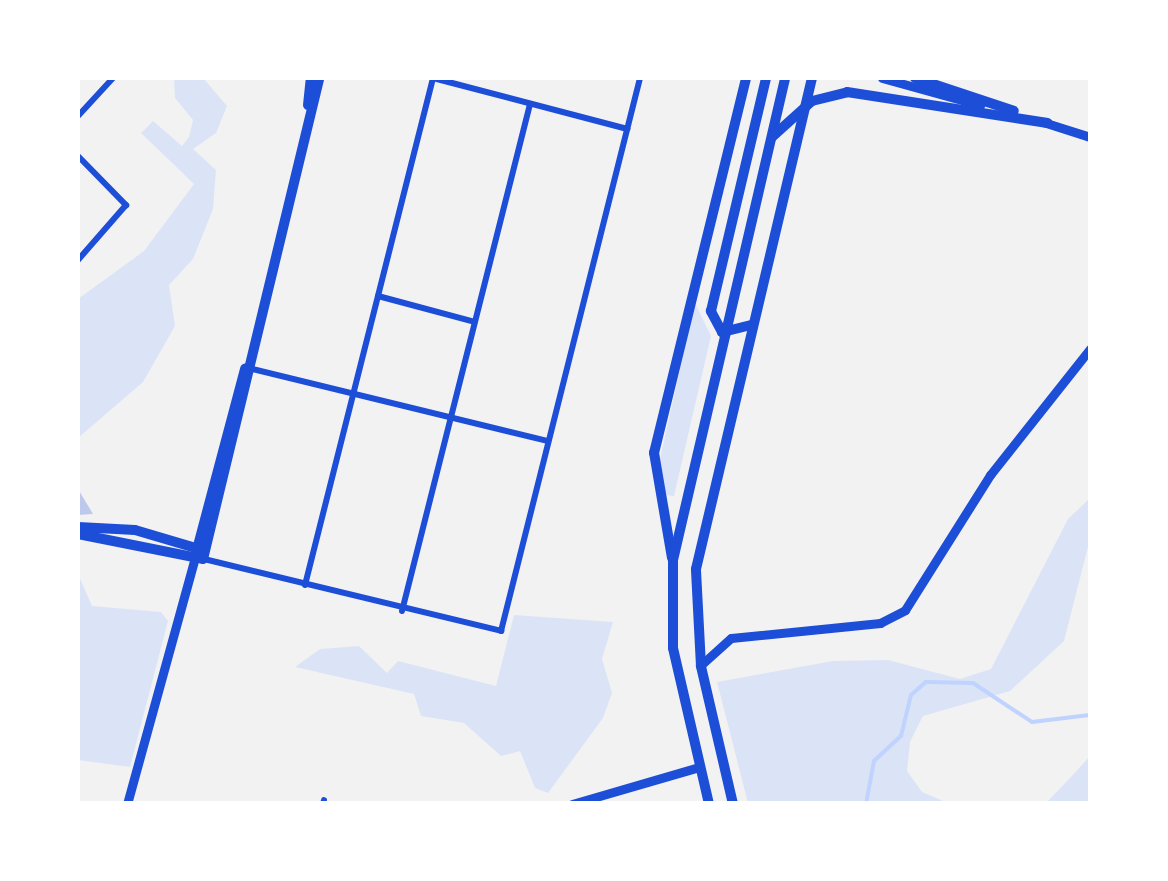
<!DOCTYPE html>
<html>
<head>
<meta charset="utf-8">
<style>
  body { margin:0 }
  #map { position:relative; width:1168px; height:881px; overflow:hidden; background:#f2f2f2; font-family:"Varela Round",sans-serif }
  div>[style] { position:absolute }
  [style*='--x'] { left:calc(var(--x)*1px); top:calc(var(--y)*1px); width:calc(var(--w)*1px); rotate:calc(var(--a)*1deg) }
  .green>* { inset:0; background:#dbe4f7 }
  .stream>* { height:4px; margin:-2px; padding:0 2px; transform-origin:2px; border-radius:2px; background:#bfd3fe }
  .building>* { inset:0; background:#bdc9ec }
  .minor>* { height:6px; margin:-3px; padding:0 3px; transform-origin:3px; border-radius:3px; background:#1d4ed8 }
  .tertiary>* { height:9px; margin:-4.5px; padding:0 4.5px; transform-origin:4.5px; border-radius:4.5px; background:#1d4ed8 }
  .secondary>* { height:10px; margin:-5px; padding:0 5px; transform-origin:5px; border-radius:5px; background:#1d4ed8 }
  .primary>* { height:10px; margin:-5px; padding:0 5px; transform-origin:5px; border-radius:5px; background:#1d4ed8 }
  span { translate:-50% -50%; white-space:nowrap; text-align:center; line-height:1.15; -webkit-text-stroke:8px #fff; paint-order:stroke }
  .frame { position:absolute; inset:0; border:80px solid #fff; pointer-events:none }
</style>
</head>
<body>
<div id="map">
  <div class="green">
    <i style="clip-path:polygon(174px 78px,203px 78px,227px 106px,216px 133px,193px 149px,216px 170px,213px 209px,193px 259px,169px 285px,175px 326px,143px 382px,78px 438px,78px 299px,144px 251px,194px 184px,141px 133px,153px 121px,182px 146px,189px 137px,193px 120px,175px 98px)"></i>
    <i style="clip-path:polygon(695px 303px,711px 336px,674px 496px,667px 495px,657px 479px,661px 454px)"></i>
    <i style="clip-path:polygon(1090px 498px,1090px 539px,1064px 641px,1010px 691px,923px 716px,910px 742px,907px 771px,922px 792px,948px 803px,748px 803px,717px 682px,833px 661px,888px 660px,960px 679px,991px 669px,1068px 519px)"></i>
    <i style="clip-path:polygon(78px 574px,92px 606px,161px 612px,168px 621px,130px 767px,78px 760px)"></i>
    <i style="clip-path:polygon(514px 615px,613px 622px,602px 659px,612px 693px,603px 718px,548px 793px,535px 788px,520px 751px,501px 756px,464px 723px,421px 716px,414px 694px,295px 667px,320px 649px,359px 646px,387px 673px,398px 661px,496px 686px)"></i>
    <i style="clip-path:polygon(1090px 756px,1090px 803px,1046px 803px,1071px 777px)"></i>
  </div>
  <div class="stream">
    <i style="--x:866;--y:804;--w:44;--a:-79.5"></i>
    <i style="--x:874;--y:761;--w:37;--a:-43"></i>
    <i style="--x:901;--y:736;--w:42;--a:-76.3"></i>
    <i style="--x:911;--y:695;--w:20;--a:-41"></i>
    <i style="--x:926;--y:682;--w:47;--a:1.2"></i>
    <i style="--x:973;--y:683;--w:71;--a:33.5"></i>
    <i style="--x:1032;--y:722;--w:58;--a:-6.9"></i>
  </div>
  <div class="building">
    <i style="clip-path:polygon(78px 489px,93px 514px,78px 515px)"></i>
  </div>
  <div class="minor">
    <i style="--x:433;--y:78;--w:201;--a:14.7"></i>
    <i style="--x:78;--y:116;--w:52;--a:-47.4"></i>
    <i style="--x:78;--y:156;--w:69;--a:45.6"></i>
    <i style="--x:126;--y:205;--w:73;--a:131.1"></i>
    <i style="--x:378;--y:296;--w:100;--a:15"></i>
    <i style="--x:248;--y:368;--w:309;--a:13.7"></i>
    <i style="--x:204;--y:559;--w:306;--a:13.6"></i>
    <i style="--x:501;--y:631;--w:570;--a:-75.89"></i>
    <i style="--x:305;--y:585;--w:523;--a:-75.83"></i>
    <i style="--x:402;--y:611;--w:523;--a:-75.83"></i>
    <i style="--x:323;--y:804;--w:4;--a:-76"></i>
  </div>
  <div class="tertiary">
    <i style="--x:882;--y:78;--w:102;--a:15.4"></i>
    <i style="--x:1043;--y:122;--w:49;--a:17.7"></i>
    <i style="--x:702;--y:664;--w:39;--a:-42"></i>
    <i style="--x:731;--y:638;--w:150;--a:-5.7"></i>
    <i style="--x:880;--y:623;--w:28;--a:-27"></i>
    <i style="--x:905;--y:610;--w:160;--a:-57.8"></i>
    <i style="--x:990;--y:475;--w:161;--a:-51.6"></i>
    <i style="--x:127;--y:804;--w:256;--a:-74.6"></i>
    <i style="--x:572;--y:804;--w:132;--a:-16.2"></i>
  </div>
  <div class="secondary">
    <i style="--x:308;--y:105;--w:27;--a:-84"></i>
    <i style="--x:78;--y:527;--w:57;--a:3"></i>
    <i style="--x:135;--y:530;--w:67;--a:16.5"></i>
    <i style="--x:78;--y:534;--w:127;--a:11.3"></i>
    <i style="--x:203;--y:559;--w:495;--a:-76.4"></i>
    <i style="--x:195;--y:557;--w:195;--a:-75.1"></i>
    <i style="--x:672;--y:558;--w:107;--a:-99.7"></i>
    <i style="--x:654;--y:453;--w:386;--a:-76.2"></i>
  </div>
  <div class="primary">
    <i style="--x:915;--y:78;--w:104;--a:18.4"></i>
    <i style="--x:772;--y:137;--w:54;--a:-42"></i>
    <i style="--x:812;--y:101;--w:36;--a:-14"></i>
    <i style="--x:847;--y:92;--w:203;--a:8.8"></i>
    <i style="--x:751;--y:325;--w:30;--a:166"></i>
    <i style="--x:722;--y:332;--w:24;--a:-118"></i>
    <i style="--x:711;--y:311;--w:239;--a:-76.7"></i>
    <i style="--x:709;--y:804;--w:160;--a:-103"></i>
    <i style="--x:673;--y:648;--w:88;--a:-90"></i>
    <i style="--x:673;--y:560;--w:495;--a:-76.9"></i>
    <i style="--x:733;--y:804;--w:142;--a:-103.1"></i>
    <i style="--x:701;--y:666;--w:97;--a:-93"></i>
    <i style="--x:696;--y:569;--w:505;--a:-76.71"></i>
  </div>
  <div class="frame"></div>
</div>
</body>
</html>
